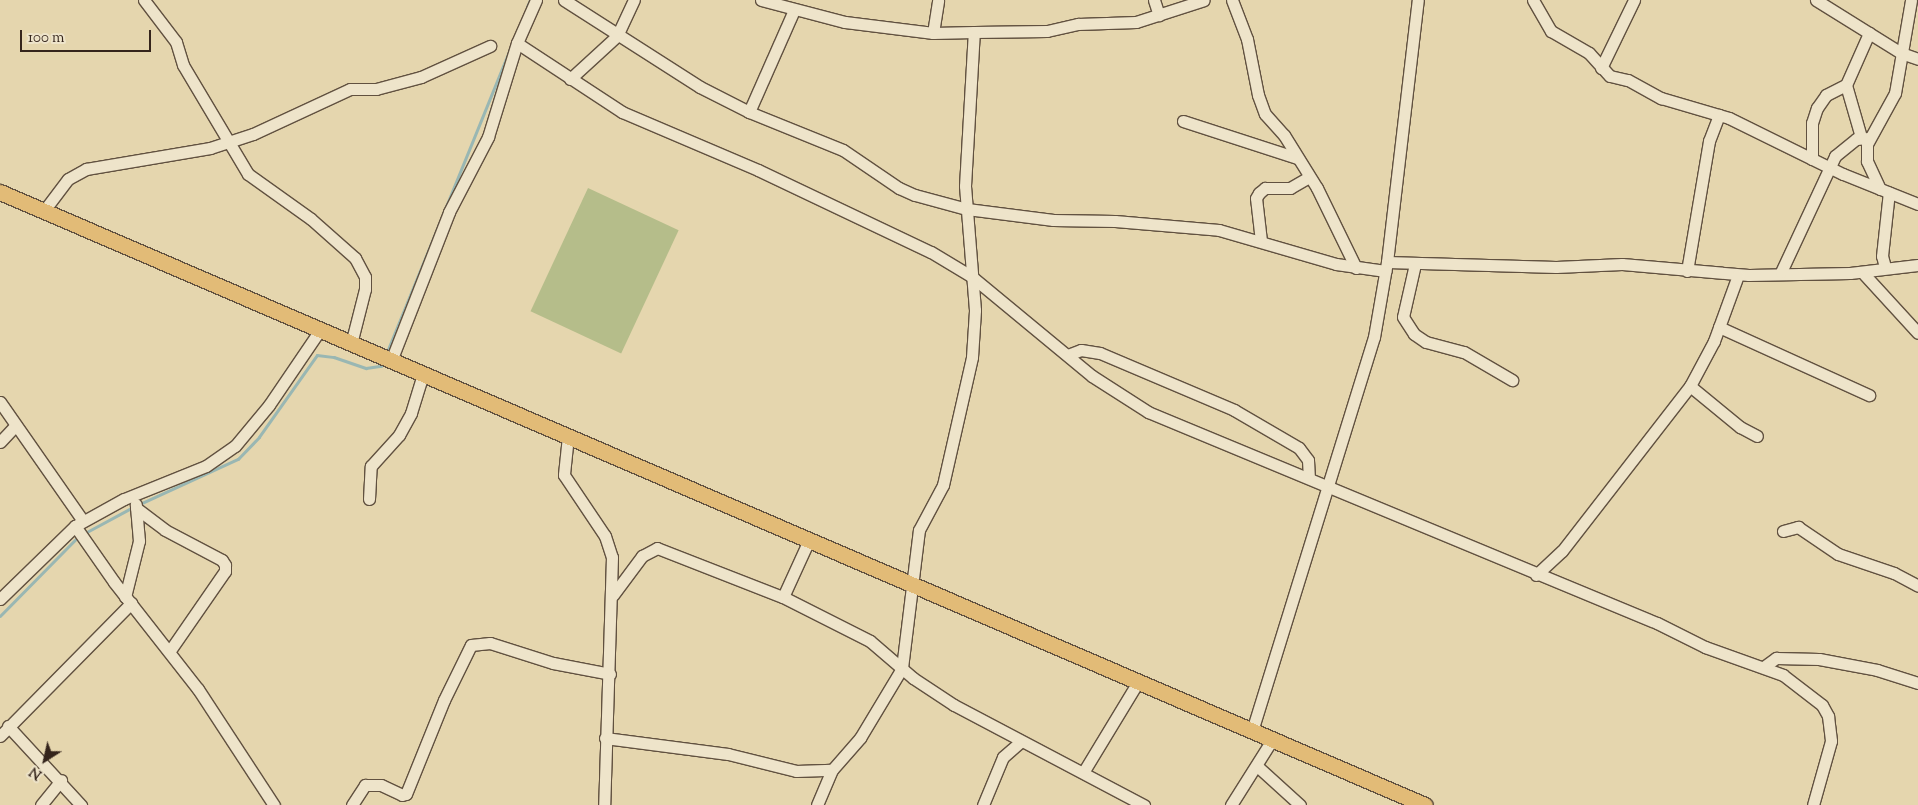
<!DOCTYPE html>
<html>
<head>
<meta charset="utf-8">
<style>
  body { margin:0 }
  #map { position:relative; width:1918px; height:805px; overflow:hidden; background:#e5d6ae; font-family:"Sorts Mill Goudy",serif }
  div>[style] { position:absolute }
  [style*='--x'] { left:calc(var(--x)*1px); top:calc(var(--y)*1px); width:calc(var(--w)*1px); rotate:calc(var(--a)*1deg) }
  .green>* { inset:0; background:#b5bd8a; transform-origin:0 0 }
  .stream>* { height:2.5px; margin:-1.25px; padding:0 1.25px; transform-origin:1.25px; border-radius:1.25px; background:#99b7b3 }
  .roads { filter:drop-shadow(1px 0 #615140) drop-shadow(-1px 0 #615140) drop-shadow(0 1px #615140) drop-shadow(0 -1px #615140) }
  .minor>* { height:11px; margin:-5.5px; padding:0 5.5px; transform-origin:5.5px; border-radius:5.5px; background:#eee4ca }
  .major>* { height:15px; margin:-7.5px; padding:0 7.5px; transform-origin:7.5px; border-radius:7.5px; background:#e2bb77 }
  span { translate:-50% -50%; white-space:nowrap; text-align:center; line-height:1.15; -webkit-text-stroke:4px #eee4ca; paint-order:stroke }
  .north { position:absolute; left:20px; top:735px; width:50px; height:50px; -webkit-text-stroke:4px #eee4ca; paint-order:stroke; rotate:215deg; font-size:14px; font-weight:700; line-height:20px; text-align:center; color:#35251c }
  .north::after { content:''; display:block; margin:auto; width:18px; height:22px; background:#35251c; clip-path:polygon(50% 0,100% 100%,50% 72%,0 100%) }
  .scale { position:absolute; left:20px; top:30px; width:131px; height:22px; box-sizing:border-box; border:2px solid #35251c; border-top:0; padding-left:6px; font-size:15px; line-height:18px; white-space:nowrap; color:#35251c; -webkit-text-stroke:4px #eee4ca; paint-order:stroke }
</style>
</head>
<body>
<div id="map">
  <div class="green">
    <i style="left:588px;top:188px;width:100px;height:136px;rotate:25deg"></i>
  </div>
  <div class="stream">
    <i style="--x:527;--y:7;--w:8;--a:-67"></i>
    <i style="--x:387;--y:352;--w:327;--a:-67.9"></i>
    <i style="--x:140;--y:504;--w:108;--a:-24.7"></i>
    <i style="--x:238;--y:459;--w:30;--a:-46"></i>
    <i style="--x:259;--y:437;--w:100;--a:-54.7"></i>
    <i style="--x:317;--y:355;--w:17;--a:7"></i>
    <i style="--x:334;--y:357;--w:34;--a:19"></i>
    <i style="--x:366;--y:368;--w:15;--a:-8"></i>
    <i style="--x:381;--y:366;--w:4;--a:-63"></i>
    <i style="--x:85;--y:533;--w:55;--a:-28.4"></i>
    <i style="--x:0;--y:616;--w:111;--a:-45.4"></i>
  </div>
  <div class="roads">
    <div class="minor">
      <i style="--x:144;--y:0;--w:53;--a:52.7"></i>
      <i style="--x:176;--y:42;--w:24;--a:73"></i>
      <i style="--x:183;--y:65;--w:127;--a:59.2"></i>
      <i style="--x:248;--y:174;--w:77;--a:35.5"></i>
      <i style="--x:311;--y:219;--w:59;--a:41.6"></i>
      <i style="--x:355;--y:258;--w:21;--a:62"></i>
      <i style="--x:365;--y:277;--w:12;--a:90"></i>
      <i style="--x:365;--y:289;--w:57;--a:104.3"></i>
      <i style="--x:564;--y:0;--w:161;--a:32.6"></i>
      <i style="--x:700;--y:87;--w:55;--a:27"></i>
      <i style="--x:749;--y:112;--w:101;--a:22"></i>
      <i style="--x:843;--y:150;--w:68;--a:34.2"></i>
      <i style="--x:899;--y:188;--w:17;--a:24"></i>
      <i style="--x:915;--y:195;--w:54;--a:15.1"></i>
      <i style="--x:967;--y:209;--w:87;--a:7.3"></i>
      <i style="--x:1053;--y:220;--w:62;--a:0.9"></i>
      <i style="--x:1115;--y:221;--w:104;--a:4.9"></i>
      <i style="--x:1219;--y:230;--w:122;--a:16.2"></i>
      <i style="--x:1336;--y:264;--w:50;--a:8"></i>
      <i style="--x:761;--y:0;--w:87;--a:14.7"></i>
      <i style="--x:845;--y:22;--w:89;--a:7.1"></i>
      <i style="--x:933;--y:33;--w:41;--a:-1.4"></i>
      <i style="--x:1154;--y:0;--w:16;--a:72"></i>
      <i style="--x:1232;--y:0;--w:42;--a:69"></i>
      <i style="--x:1247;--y:39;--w:57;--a:78.9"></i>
      <i style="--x:1258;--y:95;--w:20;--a:70"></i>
      <i style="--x:1265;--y:114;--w:28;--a:48"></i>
      <i style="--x:1284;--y:135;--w:62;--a:58.1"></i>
      <i style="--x:1317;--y:188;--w:89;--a:64"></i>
      <i style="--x:1533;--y:0;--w:36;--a:60"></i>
      <i style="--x:1551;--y:31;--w:44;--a:30.1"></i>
      <i style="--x:1589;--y:53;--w:31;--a:48"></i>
      <i style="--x:1610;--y:76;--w:18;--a:13"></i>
      <i style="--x:1628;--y:80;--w:38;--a:29"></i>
      <i style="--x:1661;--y:98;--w:71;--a:16.4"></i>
      <i style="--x:1729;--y:118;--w:127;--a:26.2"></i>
      <i style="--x:1843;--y:174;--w:81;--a:21.8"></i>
      <i style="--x:1816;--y:0;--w:100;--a:31.9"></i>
      <i style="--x:1901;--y:53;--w:18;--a:19"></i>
      <i style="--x:933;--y:33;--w:33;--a:-81"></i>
      <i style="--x:517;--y:43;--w:126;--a:33.3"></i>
      <i style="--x:622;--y:112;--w:148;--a:23.1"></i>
      <i style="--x:758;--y:170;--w:191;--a:25.4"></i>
      <i style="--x:931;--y:252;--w:47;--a:31"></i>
      <i style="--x:971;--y:276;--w:157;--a:39.6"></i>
      <i style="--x:1092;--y:376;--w:67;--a:32.7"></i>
      <i style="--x:1148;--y:412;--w:551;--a:22.52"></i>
      <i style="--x:1657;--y:623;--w:54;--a:26.6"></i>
      <i style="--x:1705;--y:647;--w:83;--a:19.7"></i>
      <i style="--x:1783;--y:675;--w:49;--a:37.6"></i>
      <i style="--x:1822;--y:705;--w:13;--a:61"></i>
      <i style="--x:1828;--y:716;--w:25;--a:83"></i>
      <i style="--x:1831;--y:741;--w:66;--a:105.7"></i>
      <i style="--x:1601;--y:68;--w:76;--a:-64.1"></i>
      <i style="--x:570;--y:79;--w:64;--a:-42.5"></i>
      <i style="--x:617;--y:36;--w:40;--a:-65"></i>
      <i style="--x:749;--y:112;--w:111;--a:-66.2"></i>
      <i style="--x:1183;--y:121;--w:120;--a:18"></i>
      <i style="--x:1861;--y:137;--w:54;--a:-106.1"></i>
      <i style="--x:1846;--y:85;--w:57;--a:-66.1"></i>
      <i style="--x:1812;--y:159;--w:36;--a:-90"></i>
      <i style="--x:1812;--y:123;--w:16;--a:-72"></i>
      <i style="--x:1817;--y:108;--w:16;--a:-55"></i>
      <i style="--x:1826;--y:95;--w:22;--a:-27"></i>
      <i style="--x:1880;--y:189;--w:31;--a:-115"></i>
      <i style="--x:1867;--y:161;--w:17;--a:-90"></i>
      <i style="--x:1867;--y:144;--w:58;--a:-61.2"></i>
      <i style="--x:1895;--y:93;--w:94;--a:-80.2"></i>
      <i style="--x:43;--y:212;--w:41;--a:-52.9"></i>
      <i style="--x:68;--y:179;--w:21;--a:-29"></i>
      <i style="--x:86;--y:169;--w:126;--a:-9.6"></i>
      <i style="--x:210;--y:148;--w:45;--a:-18"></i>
      <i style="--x:253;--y:134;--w:107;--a:-24.9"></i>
      <i style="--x:350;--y:89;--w:26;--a:0"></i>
      <i style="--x:376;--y:89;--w:47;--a:-14.9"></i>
      <i style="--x:421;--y:77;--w:76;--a:-24.2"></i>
      <i style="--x:1261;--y:241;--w:43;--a:-96.6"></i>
      <i style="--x:1256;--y:198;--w:6;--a:-59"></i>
      <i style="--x:1259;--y:193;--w:8;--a:-40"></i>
      <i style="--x:1265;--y:188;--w:25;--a:0"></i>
      <i style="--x:1290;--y:188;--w:22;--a:-30"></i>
      <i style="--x:1387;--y:262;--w:169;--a:1.7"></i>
      <i style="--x:1556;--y:267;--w:66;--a:-2.6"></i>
      <i style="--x:1622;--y:264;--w:127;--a:5"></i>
      <i style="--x:1749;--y:275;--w:101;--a:-1.1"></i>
      <i style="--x:1850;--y:273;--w:68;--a:-6.7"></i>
      <i style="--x:1415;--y:264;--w:54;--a:102.8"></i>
      <i style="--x:1403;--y:317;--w:20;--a:57"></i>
      <i style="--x:1414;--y:334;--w:14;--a:34"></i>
      <i style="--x:1426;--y:342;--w:39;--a:15"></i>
      <i style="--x:1464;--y:352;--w:56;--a:30.3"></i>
      <i style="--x:1885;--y:267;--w:11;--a:-105"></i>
      <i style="--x:1882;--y:256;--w:64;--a:-83.8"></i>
      <i style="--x:1687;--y:271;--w:132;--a:-80.4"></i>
      <i style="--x:1709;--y:141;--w:28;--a:-69"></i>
      <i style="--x:1781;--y:272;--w:128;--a:-65"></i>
      <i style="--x:1835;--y:156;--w:27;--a:-39"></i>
      <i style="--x:1856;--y:139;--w:13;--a:-4"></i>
      <i style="--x:1863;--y:273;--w:81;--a:47.5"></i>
      <i style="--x:1719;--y:327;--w:165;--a:24.4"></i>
      <i style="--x:1068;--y:355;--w:14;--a:-21"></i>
      <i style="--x:1081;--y:350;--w:19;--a:9"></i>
      <i style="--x:1100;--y:353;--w:146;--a:23"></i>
      <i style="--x:1234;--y:410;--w:75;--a:30.3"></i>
      <i style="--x:1299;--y:448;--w:15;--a:53"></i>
      <i style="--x:1308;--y:460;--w:17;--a:87"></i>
      <i style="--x:391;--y:361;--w:160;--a:-68.7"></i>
      <i style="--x:449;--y:212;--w:85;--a:-62.5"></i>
      <i style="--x:488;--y:137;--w:98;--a:-72.9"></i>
      <i style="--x:517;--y:43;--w:47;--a:-66.2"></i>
      <i style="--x:1690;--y:386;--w:65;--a:39.4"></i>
      <i style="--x:1740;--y:427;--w:19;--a:28"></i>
      <i style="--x:0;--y:402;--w:145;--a:55.1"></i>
      <i style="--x:568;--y:436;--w:39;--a:96"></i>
      <i style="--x:564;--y:475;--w:73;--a:56.1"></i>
      <i style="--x:605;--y:536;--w:22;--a:72"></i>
      <i style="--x:612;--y:557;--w:248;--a:91.8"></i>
      <i style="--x:0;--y:442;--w:21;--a:-47"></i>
      <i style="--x:369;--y:499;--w:33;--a:-87"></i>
      <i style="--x:371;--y:466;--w:42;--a:-47.9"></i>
      <i style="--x:399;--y:435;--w:25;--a:-61"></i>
      <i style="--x:411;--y:413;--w:41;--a:-72.9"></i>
      <i style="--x:136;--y:508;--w:36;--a:37"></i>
      <i style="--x:165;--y:530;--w:64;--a:27.8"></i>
      <i style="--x:222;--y:560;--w:6;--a:59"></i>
      <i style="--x:225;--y:565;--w:6;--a:90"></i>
      <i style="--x:225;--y:571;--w:98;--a:124.7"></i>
      <i style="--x:75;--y:526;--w:68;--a:55.1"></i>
      <i style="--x:114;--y:582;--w:136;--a:51.9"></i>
      <i style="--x:198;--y:689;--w:139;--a:56.8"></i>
      <i style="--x:1783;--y:531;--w:16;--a:-15"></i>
      <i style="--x:1798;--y:527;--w:48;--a:34"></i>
      <i style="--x:1838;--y:554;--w:59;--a:18.7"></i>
      <i style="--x:1894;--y:573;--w:27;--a:28"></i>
      <i style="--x:1536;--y:575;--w:35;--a:-43"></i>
      <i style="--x:1562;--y:551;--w:209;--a:-52.2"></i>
      <i style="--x:1690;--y:386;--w:51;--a:-61.9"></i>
      <i style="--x:1714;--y:341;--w:70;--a:-70"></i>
      <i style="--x:613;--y:595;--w:49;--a:-53.4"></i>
      <i style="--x:642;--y:556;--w:17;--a:-28"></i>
      <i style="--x:657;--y:548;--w:135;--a:21.3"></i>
      <i style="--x:783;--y:597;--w:97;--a:26.8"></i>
      <i style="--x:870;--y:641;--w:57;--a:40.7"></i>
      <i style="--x:913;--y:678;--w:49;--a:33.4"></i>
      <i style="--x:954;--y:705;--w:215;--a:27.8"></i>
      <i style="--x:125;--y:597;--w:58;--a:-76"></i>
      <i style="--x:139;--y:541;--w:37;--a:-95"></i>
      <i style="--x:783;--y:597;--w:63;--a:-65.5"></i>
      <i style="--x:0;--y:599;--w:105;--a:-44.2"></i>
      <i style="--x:75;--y:526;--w:56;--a:-28.9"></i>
      <i style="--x:124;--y:499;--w:88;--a:-21.9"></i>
      <i style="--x:206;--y:466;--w:35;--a:-35"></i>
      <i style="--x:235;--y:446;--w:53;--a:-50.3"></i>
      <i style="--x:269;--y:405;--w:91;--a:-55.8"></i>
      <i style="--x:1765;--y:666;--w:14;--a:-36"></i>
      <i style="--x:1776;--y:658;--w:43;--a:1.3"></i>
      <i style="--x:1819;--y:659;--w:59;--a:10.7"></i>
      <i style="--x:1877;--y:670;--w:43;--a:17.6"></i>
      <i style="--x:8;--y:726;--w:108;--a:47.3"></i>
      <i style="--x:1252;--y:731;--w:412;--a:-72.8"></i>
      <i style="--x:1374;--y:337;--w:76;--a:-80.2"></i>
      <i style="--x:1387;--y:262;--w:264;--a:-83.3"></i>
      <i style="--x:0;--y:736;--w:187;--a:-45.4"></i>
      <i style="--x:605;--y:738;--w:124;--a:7.4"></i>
      <i style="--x:728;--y:754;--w:70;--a:14"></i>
      <i style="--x:796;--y:771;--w:36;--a:-2"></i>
      <i style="--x:1257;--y:766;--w:58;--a:42.2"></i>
      <i style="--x:1084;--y:771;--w:104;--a:-58.8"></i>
      <i style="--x:41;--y:805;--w:32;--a:-51"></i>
      <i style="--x:352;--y:805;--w:24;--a:-57"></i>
      <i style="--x:365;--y:785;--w:16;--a:0"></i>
      <i style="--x:381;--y:785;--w:23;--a:25"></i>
      <i style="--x:402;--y:795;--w:4;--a:-14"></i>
      <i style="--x:406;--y:794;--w:101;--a:-68"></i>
      <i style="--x:444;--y:700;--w:61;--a:-63.9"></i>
      <i style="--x:471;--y:645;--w:19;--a:-6"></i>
      <i style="--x:490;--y:643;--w:66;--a:17.6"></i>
      <i style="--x:553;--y:663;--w:58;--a:10.9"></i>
      <i style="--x:817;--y:805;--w:38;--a:-67"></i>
      <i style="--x:832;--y:770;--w:43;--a:-48.8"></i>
      <i style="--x:860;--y:738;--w:82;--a:-59"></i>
      <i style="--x:902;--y:668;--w:139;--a:-83"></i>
      <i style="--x:919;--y:530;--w:51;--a:-61.9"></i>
      <i style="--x:943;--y:485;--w:131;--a:-77.2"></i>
      <i style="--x:972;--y:357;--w:47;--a:-86.3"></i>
      <i style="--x:975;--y:310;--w:124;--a:-94.6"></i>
      <i style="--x:965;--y:186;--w:154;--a:-86.7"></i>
      <i style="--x:974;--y:32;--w:73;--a:-0.8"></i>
      <i style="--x:1047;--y:31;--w:32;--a:-13"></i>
      <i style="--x:1078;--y:24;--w:58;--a:-2"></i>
      <i style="--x:1136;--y:22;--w:71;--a:-17.9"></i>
      <i style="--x:983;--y:805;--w:52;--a:-67.4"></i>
      <i style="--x:1003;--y:757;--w:23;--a:-41"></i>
      <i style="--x:1231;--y:805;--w:77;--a:-57.8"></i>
    </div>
    <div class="major">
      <i style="--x:0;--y:192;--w:1551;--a:23.28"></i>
    </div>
  </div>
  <div class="north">N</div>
  <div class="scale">100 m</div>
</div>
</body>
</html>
